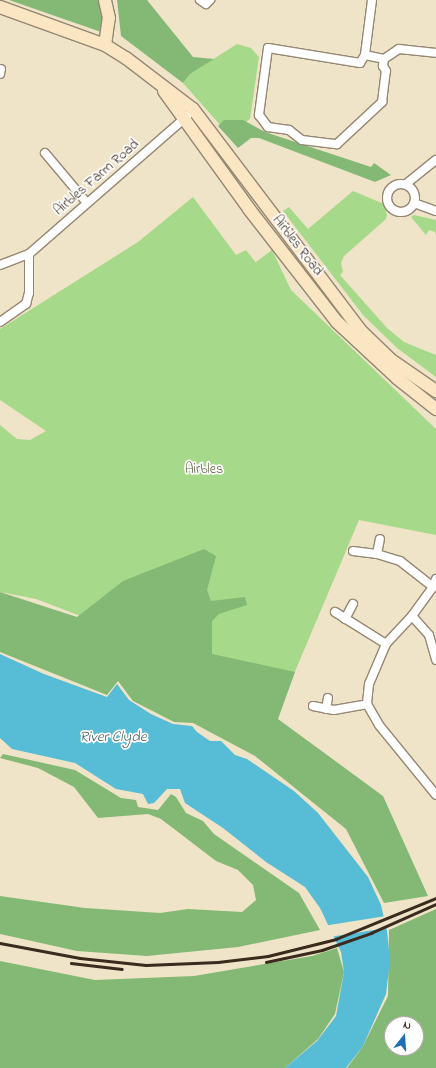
<!DOCTYPE html>
<html>
<head>
<meta charset="utf-8">
<style>
  body { margin:0 }
  #map { position:relative; width:436px; height:1068px; overflow:hidden; background:#efe4c8; font-family:"Indie Flower",sans-serif }
  div>[style] { position:absolute }
  [style*='--x'] { left:calc(var(--x)*1px); top:calc(var(--y)*1px); width:calc(var(--w)*1px); rotate:calc(var(--a)*1deg) }
  .green>* { inset:0; background:#a6d989 }
  .forest>* { inset:0; background:#84b975 }
  .water>* { inset:0; background:#57bcd5 }
  .pier>* { inset:0; background:#efe4c8; transform-origin:0 0 }
  .roads { filter:drop-shadow(1px 0 #958773) drop-shadow(-1px 0 #958773) drop-shadow(0 1px #958773) drop-shadow(0 -1px #958773) }
  .street>* { height:8px; margin:-4px; padding:0 4px; transform-origin:4px; border-radius:4px; background:#fff }
  .street>.ring { margin:-4px; padding:0; box-sizing:content-box; background:none; border:8px solid #fff; border-radius:50% }
  .secondary>* { height:12px; margin:-6px; padding:0 6px; transform-origin:6px; border-radius:6px; background:#fbe6c4 }
  .rail>* { height:2.5px; margin:-1.25px; padding:0 1.25px; transform-origin:1.25px; border-radius:1.25px; background:#3b2a1e }
  span { translate:-50% -50%; white-space:nowrap; text-align:center; line-height:1.15; -webkit-text-stroke:3.5px #fff; paint-order:stroke }
  .street-label { font-size:14px; color:#3b2a1e }
  .park-label { font-size:14px; color:#5b5f3e }
  .water-label { font-size:15px; color:#455d5e; font-style:italic }
  .north { position:absolute; left:384px; top:1016px; width:40px; height:40px; box-sizing:border-box; background:#fff; border:1px solid #b1aaa5; border-radius:50%; rotate:17deg; font-size:11px; font-weight:700; line-height:16px; text-align:center; color:#3b2a1e }
  .north::after { content:''; display:block; margin:auto; width:14px; height:18px; background:#1f6fb2; clip-path:polygon(50% 0,100% 100%,50% 72%,0 100%) }
</style>
</head>
<body>
<div id="map">
  <div class="green">
    <i style="clip-path:polygon(237px 44px,251px 48px,259px 57px,250px 119px,229px 135px,183px 83px,190px 74px)"></i>
    <i style="clip-path:polygon(353px 191px,384px 204px,387px 215px,386px 219px,344px 256px,341px 263px,343px 272px,340px 275px,387px 328px,404px 342px,436px 355px,436px 377px,397px 348px,363px 315px,283px 211px,289px 207px,308px 229px)"></i>
    <i style="clip-path:polygon(193px 197px,236px 255px,246px 250px,257px 264px,256px 262px,272px 250px,291px 290px,436px 429px,436px 535px,359px 520px,291px 681px,83px 617px,36px 599px,0 592px,0 425px,17px 439px,30px 440px,46px 431px,0 400px,0 329px,138px 242px)"></i>
    <i style="clip-path:polygon(414px 215px,436px 220px,436px 236px,435px 232px,429px 230px,426px 235px,411px 217px)"></i>
  </div>
  <div class="forest">
    <i style="clip-path:polygon(9px 0,104px 0,104px 33px)"></i>
    <i style="clip-path:polygon(117px 0,147px 0,193px 57px,214px 59px,190px 74px,183px 83px,121px 36px)"></i>
    <i style="clip-path:polygon(224px 120px,243px 120px,265px 132px,371px 167px,374px 163px,391px 175px,375px 182px,259px 138px,251px 138px,238px 148px,218px 126px)"></i>
    <i style="clip-path:polygon(204px 549px,216px 556px,207px 590px,211px 601px,245px 597px,247px 605px,219px 614px,212px 621px,212px 654px,295px 672px,278px 719px,383px 796px,428px 896px,384px 903px,346px 829px,255px 756px,193px 723px,174px 722px,133px 701px,118px 681px,107px 695px,0 652px,0 592px,77px 617px,123px 581px)"></i>
    <i style="clip-path:polygon(3px 754px,75px 770px,121px 798px,136px 800px,138px 807px,158px 810px,171px 794px,176px 797px,186px 813px,203px 821px,214px 834px,299px 893px,320px 930px,238px 947px,147px 956px,77px 951px,0 934px,0 896px,85px 908px,160px 913px,188px 909px,242px 912px,256px 900px,253px 885px,238px 870px,216px 861px,161px 819px,148px 814px,98px 818px,74px 787px,38px 768px,0 758px)"></i>
    <i style="clip-path:polygon(evenodd,436px 909px,436px 1068px,347px 1068px,363px 1046px,388px 996px,389px 930px,436px 909px,392px 1024px,416px 1024px,416px 1048px,392px 1048px,392px 1024px)"></i>
    <i style="clip-path:polygon(337px 948px,344px 972px,335px 1014px,318px 1039px,285px 1068px,0 1068px,0 961px,95px 980px,194px 976px,312px 956px)"></i>
  </div>
  <div class="water">
    <i style="clip-path:polygon(0 654px,44px 674px,107px 697px,117px 684px,129px 700px,151px 714px,173px 724px,192px 726px,197px 732px,210px 741px,221px 741px,235px 755px,247px 759px,294px 791px,318px 813px,368px 877px,381px 905px,387px 931px,390px 960px,386px 994px,363px 1046px,346px 1068px,285px 1068px,317px 1041px,336px 1016px,344px 972px,341px 952px,320px 908px,305px 887px,266px 862px,223px 828px,185px 803px,180px 789px,167px 789px,154px 803px,148px 804px,143px 794px,116px 789px,75px 763px,12px 749px,0 738px)"></i>
  </div>
  <div class="pier">
    <i style="left:386px;top:916px;width:12px;height:59px;rotate:81deg"></i>
  </div>
  <div class="roads">
    <div class="street">
      <i style="--x:200;--y:0;--w:7;--a:34"></i>
      <i style="--x:206;--y:4;--w:6;--a:-45"></i>
      <i style="--x:372;--y:0;--w:55;--a:97.3"></i>
      <i style="--x:365;--y:55;--w:9;--a:122"></i>
      <i style="--x:360;--y:63;--w:93;--a:-170.7"></i>
      <i style="--x:268;--y:48;--w:68;--a:97.7"></i>
      <i style="--x:259;--y:115;--w:15;--a:53"></i>
      <i style="--x:268;--y:127;--w:21;--a:8"></i>
      <i style="--x:289;--y:130;--w:16;--a:38"></i>
      <i style="--x:302;--y:140;--w:35;--a:7"></i>
      <i style="--x:337;--y:144;--w:62;--a:-43"></i>
      <i style="--x:382;--y:102;--w:31;--a:-83"></i>
      <i style="--x:386;--y:71;--w:6;--a:-121"></i>
      <i style="--x:383;--y:66;--w:7;--a:-82"></i>
      <i style="--x:384;--y:59;--w:18;--a:-34"></i>
      <i style="--x:399;--y:49;--w:37;--a:6"></i>
      <i style="--x:365;--y:55;--w:19;--a:12"></i>
      <i style="--x:0;--y:74;--w:5;--a:-79"></i>
      <i style="--x:45;--y:153;--w:65;--a:50"></i>
      <i class="ring" style="left:387px;top:184px;width:20px;height:20px"></i>
      <i style="--x:406;--y:184;--w:38;--a:-39"></i>
      <i style="--x:414;--y:203;--w:23;--a:20"></i>
      <i style="--x:0;--y:265;--w:31;--a:-21"></i>
      <i style="--x:29;--y:254;--w:210;--a:-41.1"></i>
      <i style="--x:0;--y:322;--w:32;--a:-35"></i>
      <i style="--x:26;--y:304;--w:11;--a:-75"></i>
      <i style="--x:29;--y:293;--w:39;--a:-90"></i>
      <i style="--x:353;--y:551;--w:24;--a:7"></i>
      <i style="--x:377;--y:554;--w:24;--a:17"></i>
      <i style="--x:400;--y:561;--w:42;--a:38.2"></i>
      <i style="--x:377;--y:554;--w:15;--a:-79"></i>
      <i style="--x:436;--y:579;--w:9;--a:111"></i>
      <i style="--x:433;--y:587;--w:36;--a:126"></i>
      <i style="--x:412;--y:616;--w:38;--a:133"></i>
      <i style="--x:386;--y:644;--w:43;--a:113"></i>
      <i style="--x:369;--y:684;--w:20;--a:96"></i>
      <i style="--x:367;--y:704;--w:24;--a:60"></i>
      <i style="--x:379;--y:725;--w:90;--a:50.8"></i>
      <i style="--x:335;--y:612;--w:60;--a:32.1"></i>
      <i style="--x:412;--y:616;--w:25;--a:48"></i>
      <i style="--x:429;--y:635;--w:26;--a:74"></i>
      <i style="--x:345;--y:619;--w:17;--a:-62"></i>
      <i style="--x:313;--y:706;--w:21;--a:11"></i>
      <i style="--x:334;--y:710;--w:34;--a:-10"></i>
      <i style="--x:326;--y:709;--w:11;--a:-80"></i>
    </div>
    <div class="secondary">
      <i style="--x:0;--y:7;--w:112;--a:19.9"></i>
      <i style="--x:105;--y:45;--w:25;--a:32"></i>
      <i style="--x:126;--y:58;--w:84;--a:37.3"></i>
      <i style="--x:193;--y:109;--w:277;--a:52.9"></i>
      <i style="--x:360;--y:330;--w:43;--a:44.1"></i>
      <i style="--x:391;--y:360;--w:55;--a:34.6"></i>
      <i style="--x:105;--y:45;--w:27;--a:-82"></i>
      <i style="--x:109;--y:18;--w:18;--a:-103"></i>
      <i style="--x:164;--y:91;--w:145;--a:54.2"></i>
      <i style="--x:249;--y:209;--w:143;--a:52.1"></i>
      <i style="--x:337;--y:322;--w:82;--a:43"></i>
      <i style="--x:397;--y:378;--w:50;--a:38.5"></i>
    </div>
  </div>
  <div class="rail">
    <i style="--x:0;--y:943;--w:81;--a:10.6"></i>
    <i style="--x:80;--y:958;--w:66;--a:6.1"></i>
    <i style="--x:146;--y:965;--w:72;--a:-2.4"></i>
    <i style="--x:218;--y:962;--w:50;--a:-6.8"></i>
    <i style="--x:268;--y:956;--w:70;--a:-14"></i>
    <i style="--x:336;--y:939;--w:108;--a:-22.3"></i>
    <i style="--x:266;--y:962;--w:57;--a:-12.1"></i>
    <i style="--x:322;--y:950;--w:52;--a:-19.1"></i>
    <i style="--x:371;--y:933;--w:71;--a:-24"></i>
    <i style="--x:71;--y:963;--w:51;--a:6.7"></i>
  </div>
  <div class="street-label">
    <span style="left:97px;top:178px;rotate:-41deg">Airbles Farm Road</span>
    <span style="left:297px;top:246px;rotate:52deg">Airbles Road</span>
  </div>
  <div class="park-label">
    <span style="left:204px;top:470px">Airbles</span>
  </div>
  <div class="water-label">
    <span style="left:113px;top:738px">River Clyde</span>
  </div>
  <div class="north">N</div>
</div>
</body>
</html>
